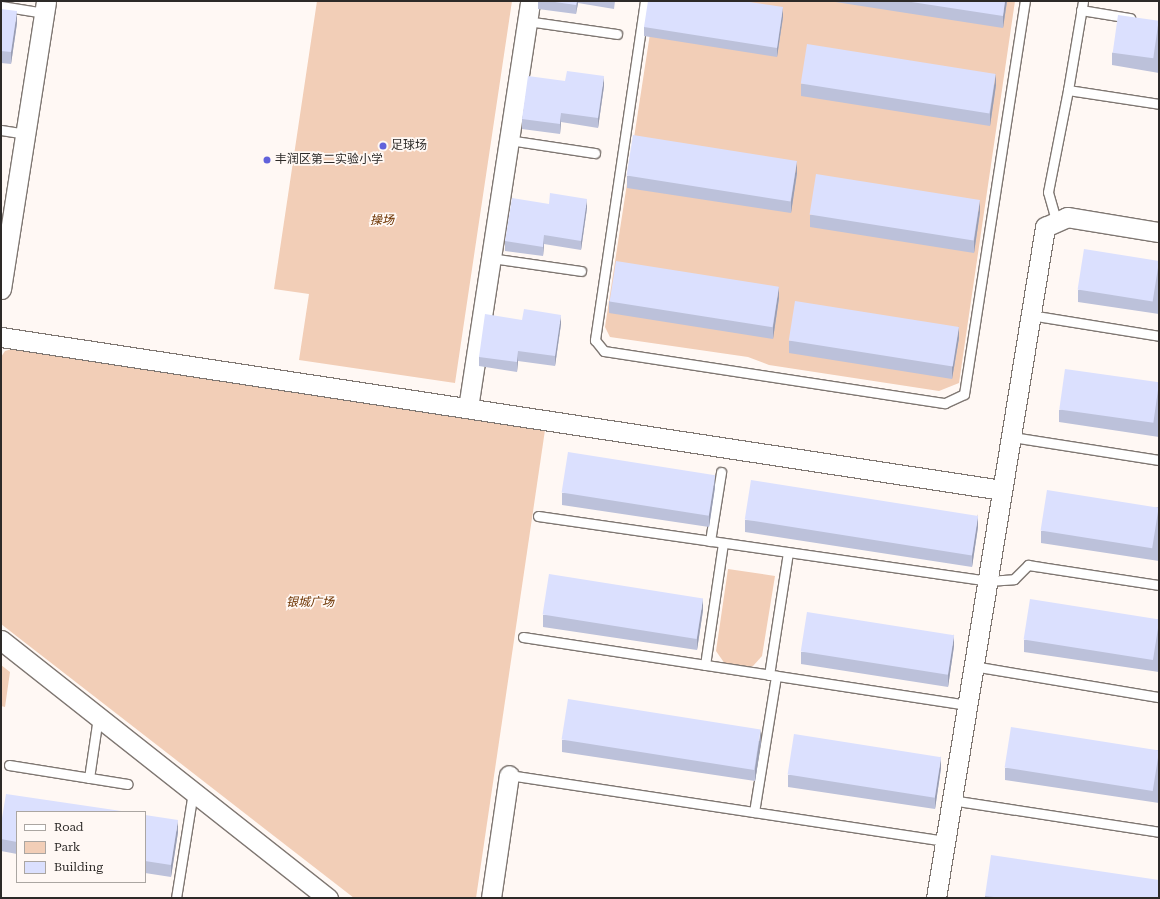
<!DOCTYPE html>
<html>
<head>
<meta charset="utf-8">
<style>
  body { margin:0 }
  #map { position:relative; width:1160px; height:899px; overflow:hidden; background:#fff8f4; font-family:"Roboto Serif","Noto Sans SC",serif }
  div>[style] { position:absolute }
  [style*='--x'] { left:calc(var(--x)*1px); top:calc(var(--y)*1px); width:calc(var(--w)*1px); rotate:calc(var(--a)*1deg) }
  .green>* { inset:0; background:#f2ceb7 }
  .roads { filter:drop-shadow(1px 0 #7f7772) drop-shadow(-1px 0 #7f7772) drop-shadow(0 1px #7f7772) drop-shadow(0 -1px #7f7772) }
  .lane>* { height:9px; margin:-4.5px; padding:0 4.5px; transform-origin:4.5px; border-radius:4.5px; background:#fff }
  .street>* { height:19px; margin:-9.5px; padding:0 9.5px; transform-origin:9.5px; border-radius:9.5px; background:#fff }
  .wall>* { inset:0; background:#bcc1da }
  .shaded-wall>* { inset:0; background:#999db2 }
  .building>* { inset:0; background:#dbe0fe; transform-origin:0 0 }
  .dots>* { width:11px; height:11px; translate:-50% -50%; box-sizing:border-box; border:2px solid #fff8f4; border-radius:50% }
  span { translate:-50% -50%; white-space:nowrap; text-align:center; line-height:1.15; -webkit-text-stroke:3.5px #fff8f4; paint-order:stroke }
  .poi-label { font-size:12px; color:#2d2a28 }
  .left { translate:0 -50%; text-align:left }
  .park-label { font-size:12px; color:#6d3300; font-style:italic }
  .frame { position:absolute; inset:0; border:2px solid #2d2a28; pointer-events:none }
  .legend { position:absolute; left:16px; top:811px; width:130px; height:72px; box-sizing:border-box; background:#fff8f4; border:1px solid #aba6a2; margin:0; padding:5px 7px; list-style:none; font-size:12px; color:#2d2a28 }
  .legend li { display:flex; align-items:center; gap:8px; height:20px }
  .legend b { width:20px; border:1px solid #aba6a2 }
</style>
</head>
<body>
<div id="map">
  <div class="green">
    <i style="clip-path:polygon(317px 1px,512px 1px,455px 383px,299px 360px,309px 294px,274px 289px)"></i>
    <i style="clip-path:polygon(655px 1px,1015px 1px,959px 383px,939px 391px,769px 365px,748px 357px,610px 337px,605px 327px)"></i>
    <i style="clip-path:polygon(15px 348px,545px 430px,476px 898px,354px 898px,1px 624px,1px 357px,5px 351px)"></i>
    <i style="clip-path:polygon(728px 569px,775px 576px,762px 656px,753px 666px,741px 667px,725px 664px,716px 651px)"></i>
    <i style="clip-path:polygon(1px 665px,10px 672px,5px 707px,1px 706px)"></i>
  </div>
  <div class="roads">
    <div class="lane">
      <i style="--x:645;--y:1;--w:343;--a:98.4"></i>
      <i style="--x:595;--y:340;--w:14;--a:51"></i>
      <i style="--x:604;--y:351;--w:345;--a:8.7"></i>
      <i style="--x:945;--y:403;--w:21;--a:-25"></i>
      <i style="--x:964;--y:394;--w:398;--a:-81.2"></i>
      <i style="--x:1;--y:6;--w:44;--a:9.2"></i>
      <i style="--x:1081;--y:10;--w:50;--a:9.3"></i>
      <i style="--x:527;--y:21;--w:91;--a:8.2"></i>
      <i style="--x:1068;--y:90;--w:92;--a:8.7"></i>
      <i style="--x:1;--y:130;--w:24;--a:9"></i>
      <i style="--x:509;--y:140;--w:87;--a:8.6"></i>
      <i style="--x:1056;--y:220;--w:29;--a:-106"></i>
      <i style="--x:1048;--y:192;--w:104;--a:-78.9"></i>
      <i style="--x:1068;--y:90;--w:90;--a:-80.4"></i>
      <i style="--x:491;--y:258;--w:91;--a:8.2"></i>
      <i style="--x:1030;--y:315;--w:131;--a:9.2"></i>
      <i style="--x:1012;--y:437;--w:149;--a:8.9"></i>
      <i style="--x:538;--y:516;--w:455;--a:8.2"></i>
      <i style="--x:988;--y:581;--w:26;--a:-4"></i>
      <i style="--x:1014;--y:579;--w:20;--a:-45"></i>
      <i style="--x:1028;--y:565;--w:133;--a:8.7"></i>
      <i style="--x:710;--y:541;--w:70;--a:-80.9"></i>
      <i style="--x:523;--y:637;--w:448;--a:8.7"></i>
      <i style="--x:705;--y:665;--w:123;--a:-81.6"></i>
      <i style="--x:973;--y:666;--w:189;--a:9.5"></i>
      <i style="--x:769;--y:675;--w:124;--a:-81.2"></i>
      <i style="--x:9;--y:765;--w:120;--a:9.1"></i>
      <i style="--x:509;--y:775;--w:441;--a:8.6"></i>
      <i style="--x:89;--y:778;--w:62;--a:-81.6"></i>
      <i style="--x:951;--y:800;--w:210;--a:8.7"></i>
      <i style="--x:754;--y:812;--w:138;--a:-80.8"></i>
      <i style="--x:176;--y:898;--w:107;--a:-80.9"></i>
    </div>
    <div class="street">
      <i style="--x:1;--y:289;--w:291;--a:-81.1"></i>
      <i style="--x:1;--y:337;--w:1013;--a:8.69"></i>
      <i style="--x:468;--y:408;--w:412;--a:-81.3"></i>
      <i style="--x:1;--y:640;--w:417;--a:38.3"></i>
      <i style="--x:491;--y:898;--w:124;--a:-81.7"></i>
      <i style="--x:936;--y:898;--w:680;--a:-80.77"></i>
      <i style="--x:1045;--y:227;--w:24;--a:-24"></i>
      <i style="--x:1067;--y:217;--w:93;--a:9.3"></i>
    </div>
  </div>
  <div class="wall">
    <i style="clip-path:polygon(538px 1px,615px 1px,614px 9px,578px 3px,576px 14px,538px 9px)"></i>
    <i style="clip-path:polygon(829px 1px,1007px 1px,1003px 28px)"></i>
    <i style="clip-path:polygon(1px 9px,17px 23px,11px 64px,1px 63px)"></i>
    <i style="clip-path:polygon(783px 17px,777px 57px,644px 36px,644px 27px)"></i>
    <i style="clip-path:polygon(1159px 21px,1159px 73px,1112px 65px,1112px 53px)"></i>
    <i style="clip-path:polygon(801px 84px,996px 85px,990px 126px,801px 96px)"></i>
    <i style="clip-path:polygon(604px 86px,598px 128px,561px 122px,560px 134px,522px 129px,522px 119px)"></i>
    <i style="clip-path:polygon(797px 173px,791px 213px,627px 188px,627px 176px)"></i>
    <i style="clip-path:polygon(549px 204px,587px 208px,581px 250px,544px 244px,543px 256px,505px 251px,505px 241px)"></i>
    <i style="clip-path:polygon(980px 212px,974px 253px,810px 227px,810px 215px)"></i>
    <i style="clip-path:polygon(1159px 261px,1159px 314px,1078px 302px,1078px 290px)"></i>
    <i style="clip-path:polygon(779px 298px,773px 339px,609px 313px,609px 301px)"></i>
    <i style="clip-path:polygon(522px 320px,561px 324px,555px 366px,518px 361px,517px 372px,479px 366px,479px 357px)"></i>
    <i style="clip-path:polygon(959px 338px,952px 379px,789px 353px,789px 341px)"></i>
    <i style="clip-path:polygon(1159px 383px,1159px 437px,1059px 422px,1059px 410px)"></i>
    <i style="clip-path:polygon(715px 487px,709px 527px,562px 505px,562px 493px)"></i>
    <i style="clip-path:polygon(1159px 507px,1159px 561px,1041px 543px,1041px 531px)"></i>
    <i style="clip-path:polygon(745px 520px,978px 527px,972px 567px,745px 532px)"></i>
    <i style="clip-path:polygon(703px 610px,697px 650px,543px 627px,543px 615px)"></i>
    <i style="clip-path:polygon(1159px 619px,1159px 672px,1024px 652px,1024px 640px)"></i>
    <i style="clip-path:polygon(954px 646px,948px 687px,801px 664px,801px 652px)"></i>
    <i style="clip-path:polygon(562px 740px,761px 741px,755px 781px,562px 752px)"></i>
    <i style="clip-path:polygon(1159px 750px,1159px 803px,1005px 780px,1005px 768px)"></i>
    <i style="clip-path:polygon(941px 768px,935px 809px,788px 787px,788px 775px)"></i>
    <i style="clip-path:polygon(17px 812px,17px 854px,1px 851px,1px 824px)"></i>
    <i style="clip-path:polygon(145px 815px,178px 832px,171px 877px,145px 873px)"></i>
    <i style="clip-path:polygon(985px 896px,1159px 898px,985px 898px)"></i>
  </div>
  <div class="shaded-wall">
    <i style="clip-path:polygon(577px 1px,578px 1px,578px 3px,576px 14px)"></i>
    <i style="clip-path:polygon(1005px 1px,1007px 1px,1003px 28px,1003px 16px)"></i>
    <i style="clip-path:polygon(783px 7px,783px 17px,777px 57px,777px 48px)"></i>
    <i style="clip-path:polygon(17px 11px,17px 23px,11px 64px,11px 52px)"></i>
    <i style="clip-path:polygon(996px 73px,996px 85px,990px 126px,990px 114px)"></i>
    <i style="clip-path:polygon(604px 76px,604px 86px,598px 128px,598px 118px)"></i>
    <i style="clip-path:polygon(561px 113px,561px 122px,560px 134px,560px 124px)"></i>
    <i style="clip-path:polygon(797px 161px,797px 173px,791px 213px,791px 201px)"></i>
    <i style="clip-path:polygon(587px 199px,587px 208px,581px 250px,581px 241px)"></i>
    <i style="clip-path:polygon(980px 200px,980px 212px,974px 253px,974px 241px)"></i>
    <i style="clip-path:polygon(544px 235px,544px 244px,543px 256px,543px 247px)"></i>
    <i style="clip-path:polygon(779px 286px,779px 298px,773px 339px,773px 327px)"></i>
    <i style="clip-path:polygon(561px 315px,561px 324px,555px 366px,555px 356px)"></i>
    <i style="clip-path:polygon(959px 326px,959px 338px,952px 379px,952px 367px)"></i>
    <i style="clip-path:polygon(518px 351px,518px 361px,517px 372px,517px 362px)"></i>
    <i style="clip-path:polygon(715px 475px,715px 487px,709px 527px,709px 515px)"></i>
    <i style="clip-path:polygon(978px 514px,978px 527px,972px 567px,972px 555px)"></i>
    <i style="clip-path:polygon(703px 598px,703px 610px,697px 650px,697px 638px)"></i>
    <i style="clip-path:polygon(954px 634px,954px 646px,948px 687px,948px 675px)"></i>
    <i style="clip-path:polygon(761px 729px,761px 741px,755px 781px,755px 769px)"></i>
    <i style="clip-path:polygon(941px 756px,941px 768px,935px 809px,935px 797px)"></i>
    <i style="clip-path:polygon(178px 820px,178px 832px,171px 877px,171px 865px)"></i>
  </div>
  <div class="building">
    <i style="clip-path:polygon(548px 1px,577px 1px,576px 5px)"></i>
    <i style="clip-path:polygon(648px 1px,743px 1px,783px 7px,777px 48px,644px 27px)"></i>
    <i style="clip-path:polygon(905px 1px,1005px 1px,1003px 16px)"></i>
    <i style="clip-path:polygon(1px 9px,17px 11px,11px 52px,1px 51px)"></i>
    <i style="left:1118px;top:15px;width:41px;height:38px;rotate:8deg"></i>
    <i style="left:807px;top:44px;width:191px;height:40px;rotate:9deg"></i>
    <i style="clip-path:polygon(567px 71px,604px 76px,598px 118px,561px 113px,560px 124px,522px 119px,528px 76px,565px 81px)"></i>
    <i style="left:633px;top:135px;width:166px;height:41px;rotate:9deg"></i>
    <i style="left:816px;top:174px;width:166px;height:41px;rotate:9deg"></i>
    <i style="clip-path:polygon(550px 193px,587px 199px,581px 241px,544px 235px,543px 247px,505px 241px,512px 198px,549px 204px)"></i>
    <i style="left:1084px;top:249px;width:76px;height:41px;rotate:9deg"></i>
    <i style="left:616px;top:261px;width:165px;height:41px;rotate:9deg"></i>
    <i style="left:795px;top:301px;width:166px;height:40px;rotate:9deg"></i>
    <i style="clip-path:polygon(524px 309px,561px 315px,555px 356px,518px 351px,517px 362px,479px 357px,485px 314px,522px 320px)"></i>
    <i style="left:1065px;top:369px;width:95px;height:41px;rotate:8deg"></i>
    <i style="left:568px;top:452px;width:149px;height:41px;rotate:9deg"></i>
    <i style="left:751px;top:480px;width:230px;height:40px;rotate:9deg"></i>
    <i style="left:1047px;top:490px;width:113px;height:41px;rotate:9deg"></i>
    <i style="left:549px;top:574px;width:156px;height:41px;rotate:9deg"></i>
    <i style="left:1030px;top:599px;width:131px;height:41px;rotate:9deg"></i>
    <i style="left:807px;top:612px;width:149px;height:40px;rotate:9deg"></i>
    <i style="left:568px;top:699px;width:195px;height:41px;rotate:9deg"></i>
    <i style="left:1011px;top:727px;width:150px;height:41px;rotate:9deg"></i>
    <i style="left:794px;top:734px;width:149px;height:41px;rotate:9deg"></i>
    <i style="clip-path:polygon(6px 794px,128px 812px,17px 812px,17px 842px,1px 839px,1px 824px)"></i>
    <i style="clip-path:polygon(145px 815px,178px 820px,171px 865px,145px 861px)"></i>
    <i style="clip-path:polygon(991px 855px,1159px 880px,1159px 898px,1002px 898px,985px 896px)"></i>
  </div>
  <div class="dots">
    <i style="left:383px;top:146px;background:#6162db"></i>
    <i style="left:267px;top:160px;background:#6162db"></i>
  </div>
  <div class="poi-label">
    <span class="left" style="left:391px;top:146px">足球场</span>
    <span class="left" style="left:275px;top:160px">丰润区第二实验小学</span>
  </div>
  <div class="park-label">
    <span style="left:382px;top:221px">操场</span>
    <span style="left:310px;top:603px">银城广场</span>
  </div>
  <div class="frame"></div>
  <ul class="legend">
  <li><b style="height:5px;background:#fff"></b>Road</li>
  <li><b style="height:11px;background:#f2ceb7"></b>Park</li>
  <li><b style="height:11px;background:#dbe0fe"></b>Building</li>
  </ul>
</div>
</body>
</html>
